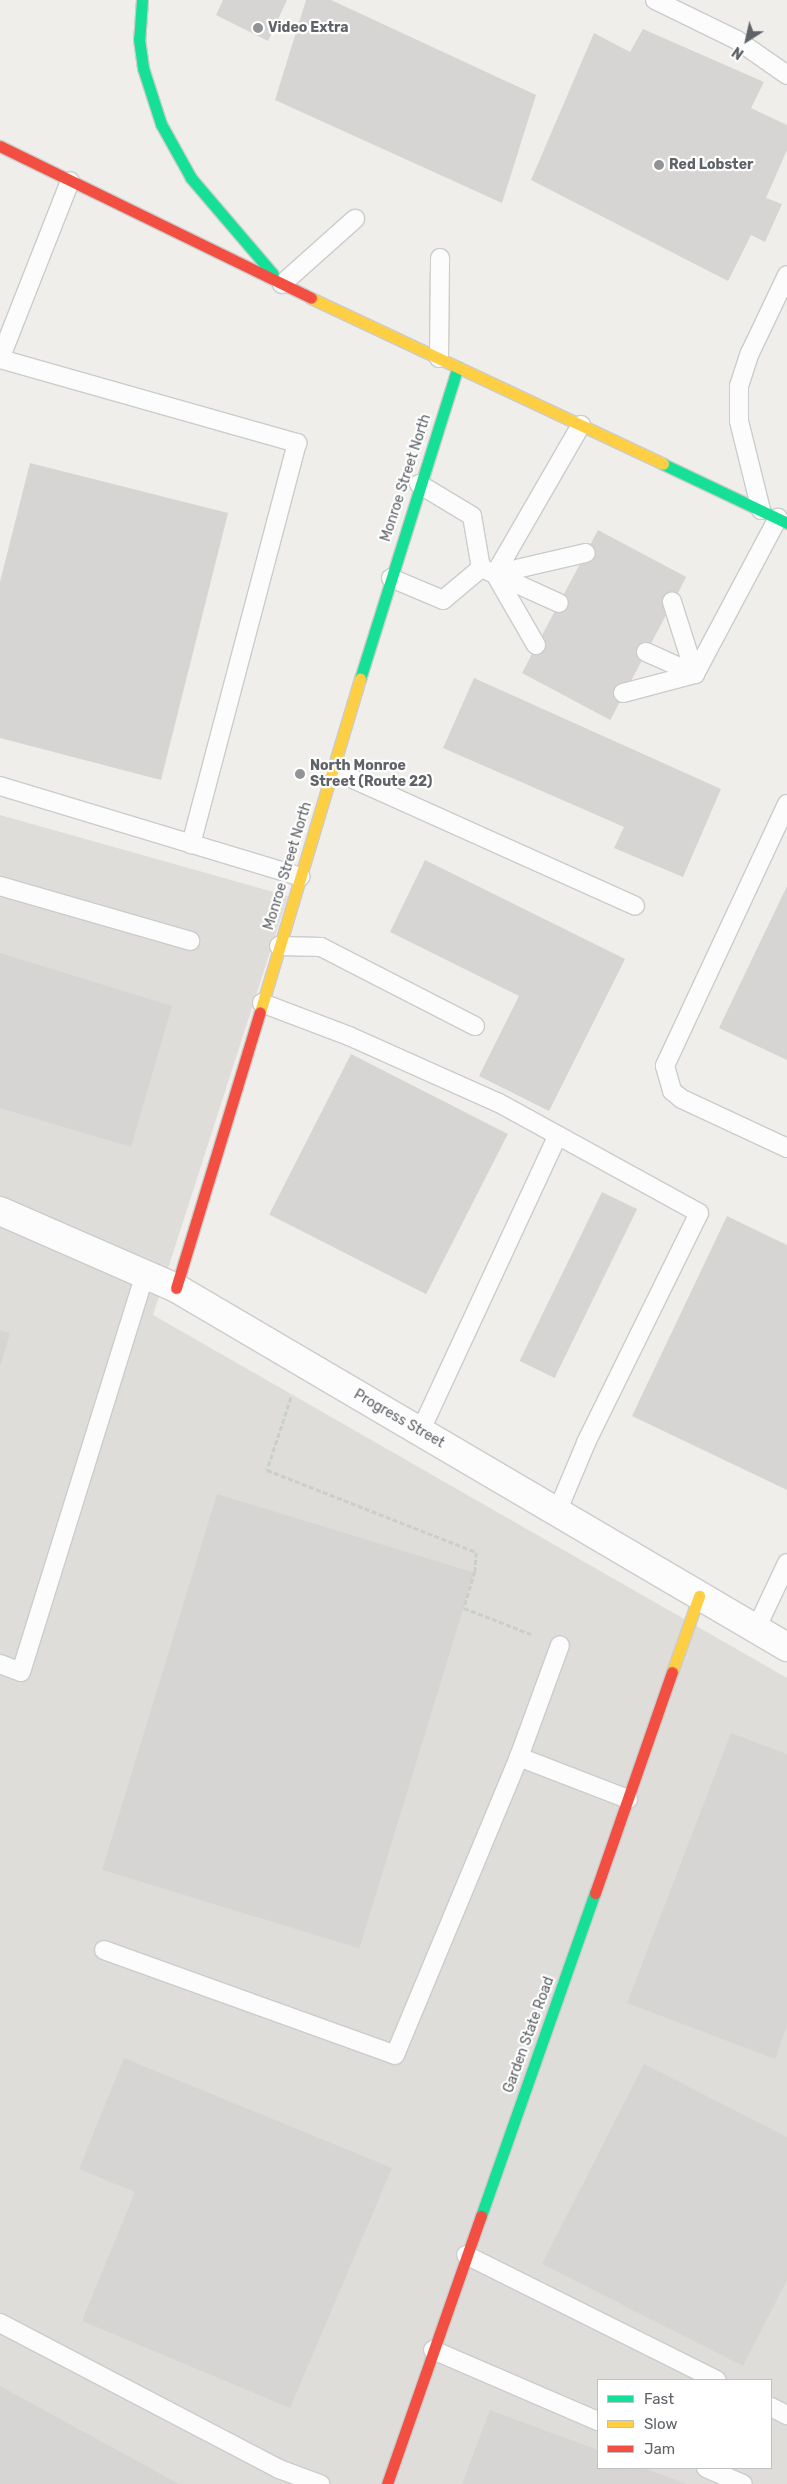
<!DOCTYPE html>
<html>
<head>
<meta charset="utf-8">
<style>
  body { margin:0 }
  #map { position:relative; width:787px; height:2484px; overflow:hidden; background:#efeeea; font-family:Rubik,sans-serif }
  div>[style] { position:absolute }
  [style*='--x'] { left:calc(var(--x)*1px); top:calc(var(--y)*1px); width:calc(var(--w)*1px); rotate:calc(var(--a)*1deg) }
  .industrial>* { inset:0; background:#dfddda }
  .building>* { inset:0; background:#d6d5d3; transform-origin:0 0 }
  .path>* { height:3px; margin-top:-1.5px; transform-origin:0; background:repeating-linear-gradient(90deg,#cacfcc 0 5px,transparent 0 7.5px) }
  .roads { filter:drop-shadow(1px 0 #cbcccc) drop-shadow(-1px 0 #cbcccc) drop-shadow(0 1px #cbcccc) drop-shadow(0 -1px #cbcccc) }
  .lane>* { height:18px; margin:-9px; padding:0 9px; transform-origin:9px; border-radius:9px; background:#fdfcfc }
  .street>* { height:28px; margin:-14px; padding:0 14px; transform-origin:14px; border-radius:14px; background:#fdfcfc }
  .fast>* { height:11px; margin:-5.5px; padding:0 5.5px; transform-origin:5.5px; border-radius:5.5px; background:#16e098 }
  .slow>* { height:11px; margin:-5.5px; padding:0 5.5px; transform-origin:5.5px; border-radius:5.5px; background:#ffcf43 }
  .jam>* { height:11px; margin:-5.5px; padding:0 5.5px; transform-origin:5.5px; border-radius:5.5px; background:#f24e42 }
  .dots>* { width:14px; height:14px; translate:-50% -50%; box-sizing:border-box; border:2px solid #fff; border-radius:50% }
  span { translate:-50% -50%; white-space:nowrap; text-align:center; line-height:1.15; -webkit-text-stroke:4.5px #fff; paint-order:stroke }
  .poi-label { font-size:14px; color:#5f6368; font-weight:700 }
  .left { translate:0 -50%; text-align:left }
  .street-label { font-size:14px; color:#5f6368 }
  .legend { position:absolute; left:597px; top:2379px; width:175px; height:90px; box-sizing:border-box; background:#fff; border:1px solid #bfc1c3; margin:0; padding:6px 9px; list-style:none; font-size:15px; color:#5f6368 }
  .legend li { display:flex; align-items:center; gap:10px; height:25px }
  .legend b { width:25px; border:1px solid #bfc1c3 }
  .north { position:absolute; left:722px; top:15px; width:50px; height:50px; -webkit-text-stroke:4px #fff; paint-order:stroke; rotate:215deg; font-size:14px; font-weight:700; line-height:20px; text-align:center; color:#5f6368 }
  .north::after { content:''; display:block; margin:auto; width:18px; height:22px; background:#5f6368; clip-path:polygon(50% 0,100% 100%,50% 72%,0 100%) }
</style>
</head>
<body>
<div id="map">
  <div class="industrial">
    <i style="clip-path:polygon(evenodd,0 815px,288px 896px,153px 1315px,787px 1678px,787px 2484px,0 2484px,0 815px,598px 2380px,771px 2380px,771px 2468px,598px 2468px,598px 2380px)"></i>
  </div>
  <div class="building">
    <i style="clip-path:polygon(223px 0,287px 0,268px 41px,216px 15px)"></i>
    <i style="clip-path:polygon(306px 0,331px 0,536px 95px,502px 203px,275px 100px)"></i>
    <i style="clip-path:polygon(643px 29px,764px 82px,751px 108px,787px 125px,787px 150px,766px 198px,782px 204px,765px 242px,751px 235px,728px 281px,531px 180px,594px 33px,630px 52px)"></i>
    <i style="clip-path:polygon(30px 463px,228px 513px,161px 780px,0 738px,0 582px)"></i>
    <i style="left:598px;top:530px;width:100px;height:162px;rotate:28deg"></i>
    <i style="clip-path:polygon(474px 678px,721px 789px,683px 877px,614px 848px,624px 827px,443px 748px)"></i>
    <i style="clip-path:polygon(425px 860px,625px 959px,549px 1111px,479px 1076px,519px 996px,390px 932px)"></i>
    <i style="clip-path:polygon(787px 886px,787px 1060px,719px 1028px)"></i>
    <i style="clip-path:polygon(0 953px,172px 1006px,131px 1147px,0 1108px)"></i>
    <i style="left:351px;top:1054px;width:176px;height:180px;rotate:27deg"></i>
    <i style="left:602px;top:1192px;width:39px;height:188px;rotate:26deg"></i>
    <i style="clip-path:polygon(727px 1216px,787px 1245px,787px 1490px,632px 1416px)"></i>
    <i style="clip-path:polygon(0 1330px,10px 1333px,1px 1364px,0 1364px)"></i>
    <i style="left:217px;top:1494px;width:269px;height:393px;rotate:17deg"></i>
    <i style="clip-path:polygon(731px 1733px,787px 1754px,787px 2026px,775px 2059px,627px 2003px)"></i>
    <i style="clip-path:polygon(124px 2058px,392px 2168px,290px 2408px,82px 2321px,135px 2192px,79px 2169px)"></i>
    <i style="clip-path:polygon(644px 2064px,787px 2137px,787px 2280px,743px 2366px,542px 2264px)"></i>
    <i style="clip-path:polygon(0 2386px,179px 2484px,0 2484px)"></i>
    <i style="clip-path:polygon(490px 2410px,598px 2450px,598px 2468px,644px 2468px,687px 2484px,462px 2484px)"></i>
  </div>
  <div class="path">
    <i style="--x:291;--y:1397;--w:77;--a:108.2"></i>
    <i style="--x:267;--y:1470;--w:225;--a:21.4"></i>
    <i style="--x:476;--y:1552;--w:19;--a:93"></i>
    <i style="--x:475;--y:1571;--w:39;--a:107"></i>
    <i style="--x:464;--y:1608;--w:72;--a:21.2"></i>
  </div>
  <div class="roads">
    <div class="lane">
      <i style="--x:655;--y:0;--w:91;--a:26"></i>
      <i style="--x:737;--y:40;--w:61;--a:35"></i>
      <i style="--x:282;--y:284;--w:98;--a:-41.7"></i>
      <i style="--x:439;--y:358;--w:100;--a:-89.4"></i>
      <i style="--x:0;--y:359;--w:309;--a:15.8"></i>
      <i style="--x:297;--y:443;--w:415;--a:104.8"></i>
      <i style="--x:0;--y:359;--w:191;--a:-68.5"></i>
      <i style="--x:419;--y:484;--w:62;--a:31.1"></i>
      <i style="--x:472;--y:516;--w:53;--a:80.2"></i>
      <i style="--x:761;--y:510;--w:92;--a:-103.9"></i>
      <i style="--x:739;--y:421;--w:35;--a:-90"></i>
      <i style="--x:739;--y:386;--w:35;--a:-72"></i>
      <i style="--x:750;--y:353;--w:86;--a:-64.6"></i>
      <i style="--x:495;--y:574;--w:172;--a:-60"></i>
      <i style="--x:391;--y:578;--w:56;--a:22.9"></i>
      <i style="--x:443;--y:600;--w:50;--a:-40.1"></i>
      <i style="--x:481;--y:568;--w:15;--a:23"></i>
      <i style="--x:495;--y:574;--w:93;--a:-13"></i>
      <i style="--x:536;--y:645;--w:82;--a:-120"></i>
      <i style="--x:495;--y:574;--w:70;--a:24.4"></i>
      <i style="--x:646;--y:652;--w:54;--a:24.2"></i>
      <i style="--x:695;--y:674;--w:76;--a:-107.7"></i>
      <i style="--x:623;--y:693;--w:74;--a:-14.8"></i>
      <i style="--x:695;--y:674;--w:177;--a:-62"></i>
      <i style="--x:333;--y:770;--w:331;--a:24.2"></i>
      <i style="--x:0;--y:786;--w:314;--a:16.8"></i>
      <i style="--x:787;--y:804;--w:289;--a:115"></i>
      <i style="--x:665;--y:1066;--w:26;--a:74"></i>
      <i style="--x:672;--y:1091;--w:13;--a:39"></i>
      <i style="--x:682;--y:1099;--w:116;--a:25"></i>
      <i style="--x:0;--y:886;--w:198;--a:16.1"></i>
      <i style="--x:279;--y:946;--w:42;--a:1.4"></i>
      <i style="--x:321;--y:947;--w:173;--a:27.2"></i>
      <i style="--x:262;--y:1003;--w:93;--a:20.8"></i>
      <i style="--x:349;--y:1036;--w:164;--a:24.1"></i>
      <i style="--x:499;--y:1103;--w:228;--a:28.8"></i>
      <i style="--x:699;--y:1213;--w:256;--a:116.2"></i>
      <i style="--x:586;--y:1443;--w:75;--a:112.8"></i>
      <i style="--x:420;--y:1432;--w:327;--a:-65.1"></i>
      <i style="--x:756;--y:1629;--w:73;--a:-64.8"></i>
      <i style="--x:0;--y:1664;--w:22;--a:21"></i>
      <i style="--x:21;--y:1672;--w:416;--a:-72.7"></i>
      <i style="--x:519;--y:1757;--w:119;--a:-69.9"></i>
      <i style="--x:104;--y:1950;--w:309;--a:19.8"></i>
      <i style="--x:395;--y:2055;--w:323;--a:-67.4"></i>
      <i style="--x:519;--y:1757;--w:117;--a:21.1"></i>
      <i style="--x:466;--y:2255;--w:280;--a:26.5"></i>
      <i style="--x:0;--y:2323;--w:315;--a:27.6"></i>
      <i style="--x:279;--y:2469;--w:44;--a:20.1"></i>
      <i style="--x:433;--y:2350;--w:180;--a:23.3"></i>
      <i style="--x:771;--y:2407;--w:18;--a:27"></i>
      <i style="--x:706;--y:2468;--w:40;--a:23.4"></i>
    </div>
    <div class="street">
      <i style="--x:0;--y:1211;--w:192;--a:23.6"></i>
      <i style="--x:176;--y:1288;--w:709;--a:30.44"></i>
    </div>
    <div class="fast">
      <i style="--x:142;--y:0;--w:39;--a:94"></i>
      <i style="--x:139;--y:39;--w:29;--a:82"></i>
      <i style="--x:143;--y:68;--w:59;--a:72.2"></i>
      <i style="--x:161;--y:124;--w:62;--a:60.9"></i>
      <i style="--x:191;--y:178;--w:126;--a:49.5"></i>
      <i style="--x:663;--y:464;--w:137;--a:25.4"></i>
      <i style="--x:360;--y:679;--w:327;--a:-72.6"></i>
      <i style="--x:481;--y:2216;--w:343;--a:-70.6"></i>
    </div>
    <div class="slow">
      <i style="--x:311;--y:298;--w:389;--a:25.2"></i>
      <i style="--x:260;--y:1012;--w:348;--a:-73.3"></i>
      <i style="--x:672;--y:1672;--w:81;--a:-70.4"></i>
    </div>
    <div class="jam">
      <i style="--x:0;--y:146;--w:346;--a:26"></i>
      <i style="--x:176;--y:1288;--w:288;--a:-73.1"></i>
      <i style="--x:595;--y:1893;--w:234;--a:-70.8"></i>
      <i style="--x:387;--y:2484;--w:284;--a:-70.7"></i>
    </div>
  </div>
  <div class="dots">
    <i style="left:258px;top:28px;background:#919496"></i>
    <i style="left:659px;top:165px;background:#919496"></i>
    <i style="left:300px;top:774px;background:#919496"></i>
  </div>
  <div class="poi-label">
    <span class="left" style="left:268px;top:28px">Video Extra</span>
    <span class="left" style="left:669px;top:165px">Red Lobster</span>
    <span class="left" style="left:310px;top:774px">North Monroe<br>Street (Route 22)</span>
  </div>
  <div class="street-label">
    <span style="left:406px;top:478px;rotate:-72deg">Monroe Street North</span>
    <span style="left:288px;top:866px;rotate:-73deg">Monroe Street North</span>
    <span style="left:399px;top:1419px;rotate:30deg">Progress Street</span>
    <span style="left:529px;top:2035px;rotate:-70deg">Garden State Road</span>
  </div>
  <ul class="legend">
  <li><b style="height:6px;background:#16e098"></b>Fast</li>
  <li><b style="height:6px;background:#ffcf43"></b>Slow</li>
  <li><b style="height:6px;background:#f24e42"></b>Jam</li>
  </ul>
  <div class="north">N</div>
</div>
</body>
</html>
